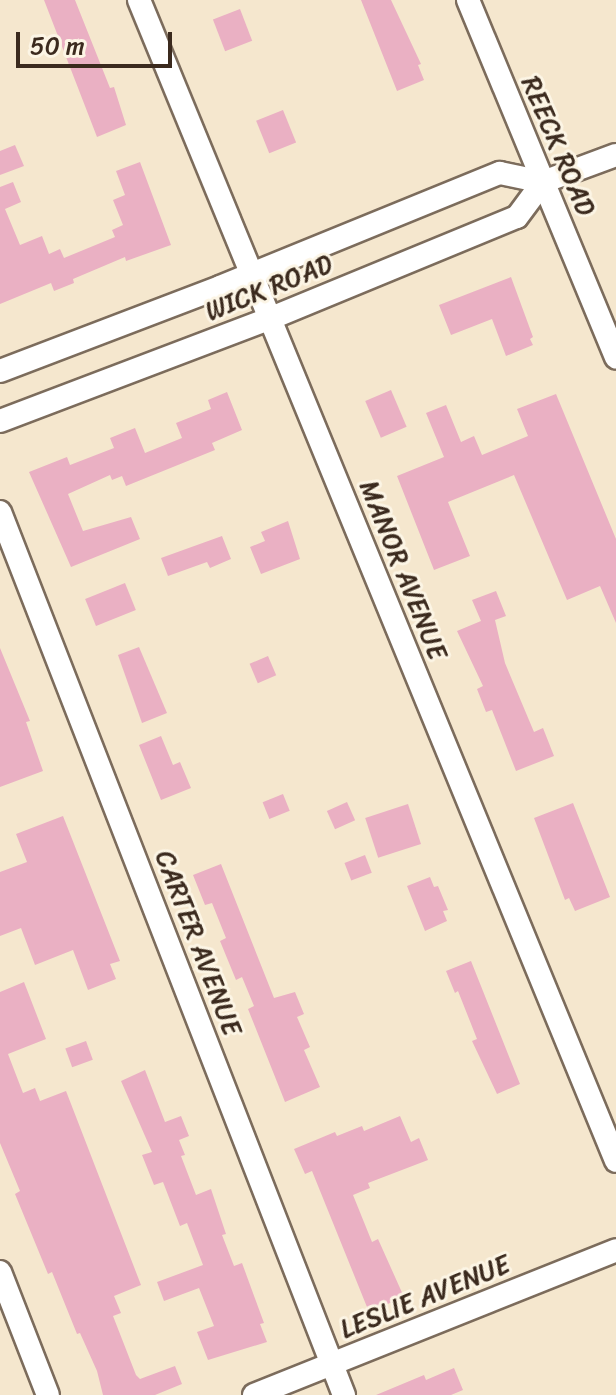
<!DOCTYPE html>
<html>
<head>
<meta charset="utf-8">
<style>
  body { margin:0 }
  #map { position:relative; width:616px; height:1395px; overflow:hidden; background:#f5e7ce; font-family:Sriracha,sans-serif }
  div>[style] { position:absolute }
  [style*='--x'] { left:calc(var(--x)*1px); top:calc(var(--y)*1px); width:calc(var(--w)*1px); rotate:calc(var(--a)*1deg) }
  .building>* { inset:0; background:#eab0c3; transform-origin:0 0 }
  .roads { filter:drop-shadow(2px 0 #7c6c5c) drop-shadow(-2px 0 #7c6c5c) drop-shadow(0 2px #7c6c5c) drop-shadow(0 -2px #7c6c5c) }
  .minor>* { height:22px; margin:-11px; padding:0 11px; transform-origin:11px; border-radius:11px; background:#fff }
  span { translate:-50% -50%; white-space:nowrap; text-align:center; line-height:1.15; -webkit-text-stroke:6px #fcf5e5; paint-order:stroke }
  .street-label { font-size:26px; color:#3b2a1e }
  .scale { position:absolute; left:16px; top:32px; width:156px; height:36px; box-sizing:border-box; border:4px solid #3b2a1e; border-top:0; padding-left:10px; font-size:24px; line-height:28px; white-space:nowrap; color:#3b2a1e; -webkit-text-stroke:6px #fcf5e5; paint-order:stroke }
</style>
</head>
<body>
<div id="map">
  <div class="building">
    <i style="clip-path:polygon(44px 0,75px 0,110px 88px,114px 87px,126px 125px,97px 137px)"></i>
    <i style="clip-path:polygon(361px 0,391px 0,421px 64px,418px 65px,424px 80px,397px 91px)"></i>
    <i style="left:240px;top:9px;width:34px;height:29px;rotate:69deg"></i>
    <i style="left:283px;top:110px;width:35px;height:29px;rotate:68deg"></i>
    <i style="clip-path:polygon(15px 145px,24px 166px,0 175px,0 151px)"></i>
    <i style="clip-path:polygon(140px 162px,171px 245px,126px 261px,125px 257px,73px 279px,74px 283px,54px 291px,51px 283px,0 304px,0 187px,13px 182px,21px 202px,5px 209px,20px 245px,42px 236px,49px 254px,60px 249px,64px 258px,115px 237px,112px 230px,123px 225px,113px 200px,125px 195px,116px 171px)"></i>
    <i style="clip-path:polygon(511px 277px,533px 337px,530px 339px,533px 345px,506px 356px,492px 319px,451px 335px,439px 305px)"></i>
    <i style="left:391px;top:390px;width:40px;height:28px;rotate:67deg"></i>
    <i style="clip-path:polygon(227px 392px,242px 430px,212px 443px,215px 450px,126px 486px,122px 476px,112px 480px,110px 475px,68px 494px,83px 531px,131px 517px,140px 539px,71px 567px,29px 472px,67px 457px,70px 465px,114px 448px,110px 438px,135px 428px,145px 453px,182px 438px,176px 423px,211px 409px,208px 400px)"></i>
    <i style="clip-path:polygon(556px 394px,616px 539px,616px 623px,600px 586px,567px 600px,514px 475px,448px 502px,470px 556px,434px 570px,397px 476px,444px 457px,426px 413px,446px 405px,461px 442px,474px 436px,482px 455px,528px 436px,517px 409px)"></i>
    <i style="clip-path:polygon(288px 521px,300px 559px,261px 574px,250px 547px,265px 541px,261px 532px)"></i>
    <i style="clip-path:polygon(222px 536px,231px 559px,210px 568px,207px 562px,168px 576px,161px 558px)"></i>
    <i style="left:125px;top:583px;width:29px;height:43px;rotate:68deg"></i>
    <i style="clip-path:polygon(496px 591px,506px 616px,495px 620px,505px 663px,534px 732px,543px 728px,554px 756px,516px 771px,492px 710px,486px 712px,477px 689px,483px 686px,457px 631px,481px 621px,472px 600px)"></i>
    <i style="clip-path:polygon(139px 647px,167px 713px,142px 723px,118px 655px)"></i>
    <i style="clip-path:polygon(0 648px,30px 721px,26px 722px,43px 771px,0 787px)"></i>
    <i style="left:268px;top:656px;width:21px;height:20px;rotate:67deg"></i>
    <i style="clip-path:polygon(161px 736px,173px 765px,180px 762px,191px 788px,161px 800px,139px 745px)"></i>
    <i style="left:283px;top:794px;width:18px;height:22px;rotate:68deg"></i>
    <i style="left:347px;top:802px;width:20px;height:22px;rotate:66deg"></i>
    <i style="clip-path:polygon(573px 803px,610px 897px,575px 911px,569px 898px,565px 900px,534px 818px)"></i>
    <i style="left:408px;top:804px;width:42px;height:45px;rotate:72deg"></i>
    <i style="clip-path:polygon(63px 816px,120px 961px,110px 964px,116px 979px,88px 990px,73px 950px,35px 965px,21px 928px,0 936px,0 872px,27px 862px,16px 834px)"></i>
    <i style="left:365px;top:855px;width:19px;height:22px;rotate:69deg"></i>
    <i style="clip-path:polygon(221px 864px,274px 998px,295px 992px,304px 1014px,297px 1017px,310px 1047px,304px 1050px,320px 1087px,285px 1102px,248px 1009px,254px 1006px,242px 977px,236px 980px,220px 941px,226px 938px,212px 903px,205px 905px,193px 875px)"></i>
    <i style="clip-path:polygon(430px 877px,434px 887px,438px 886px,448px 910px,443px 911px,447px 921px,425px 931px,407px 886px)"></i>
    <i style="clip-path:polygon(471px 961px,520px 1084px,497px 1094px,472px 1041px,477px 1039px,458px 991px,455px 993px,446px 971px)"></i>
    <i style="clip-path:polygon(24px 982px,46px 1039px,8px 1054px,23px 1093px,35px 1088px,40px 1101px,66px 1091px,141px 1285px,114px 1296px,121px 1313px,113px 1316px,136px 1375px,140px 1379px,175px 1366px,182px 1384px,155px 1395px,103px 1395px,97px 1371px,80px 1333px,77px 1334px,52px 1272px,48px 1274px,15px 1194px,20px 1191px,0 1143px,0 992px)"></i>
    <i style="left:86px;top:1041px;width:20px;height:22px;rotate:70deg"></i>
    <i style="clip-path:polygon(145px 1070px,165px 1122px,181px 1116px,189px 1136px,179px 1140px,185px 1155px,181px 1156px,196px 1195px,211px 1189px,226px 1234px,222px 1235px,234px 1266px,242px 1263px,264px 1323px,260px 1324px,267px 1342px,208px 1360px,197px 1332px,214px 1326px,199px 1288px,164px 1301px,157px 1282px,203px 1265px,187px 1223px,180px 1226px,163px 1182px,154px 1185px,142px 1155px,152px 1152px,121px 1081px)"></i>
    <i style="clip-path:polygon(400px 1116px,411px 1142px,419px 1138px,428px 1160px,368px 1183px,370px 1188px,353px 1195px,372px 1242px,378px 1239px,404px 1297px,369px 1312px,312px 1171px,305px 1174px,294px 1149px,335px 1132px,337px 1136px,362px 1126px,364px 1131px)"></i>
    <i style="clip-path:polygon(454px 1368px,463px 1390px,451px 1395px,376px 1395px,424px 1375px,426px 1380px)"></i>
  </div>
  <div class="roads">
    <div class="minor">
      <i style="--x:139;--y:0;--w:1255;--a:67.66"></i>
      <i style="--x:468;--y:0;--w:387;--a:67.5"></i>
      <i style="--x:0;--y:371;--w:235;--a:-20.9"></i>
      <i style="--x:220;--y:287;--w:302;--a:-22.2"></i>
      <i style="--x:500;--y:173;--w:44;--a:11.8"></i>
      <i style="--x:543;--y:182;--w:78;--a:-20.3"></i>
      <i style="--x:0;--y:421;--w:288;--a:-20.8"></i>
      <i style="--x:269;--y:319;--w:268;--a:-22.4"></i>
      <i style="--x:517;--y:217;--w:44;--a:-53.4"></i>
      <i style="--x:0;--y:512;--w:948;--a:68.72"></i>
      <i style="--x:0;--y:1272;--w:132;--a:68.7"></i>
      <i style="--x:254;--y:1395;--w:390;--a:-21.8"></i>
    </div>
  </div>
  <div class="street-label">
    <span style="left:558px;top:146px;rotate:67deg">REECK ROAD</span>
    <span style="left:269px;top:288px;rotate:-22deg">WICK ROAD</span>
    <span style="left:403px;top:570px;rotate:68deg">MANOR AVENUE</span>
    <span style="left:198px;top:943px;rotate:69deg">CARTER AVENUE</span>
    <span style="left:425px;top:1297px;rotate:-22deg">LESLIE AVENUE</span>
  </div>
  <div class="scale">50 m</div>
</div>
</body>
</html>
